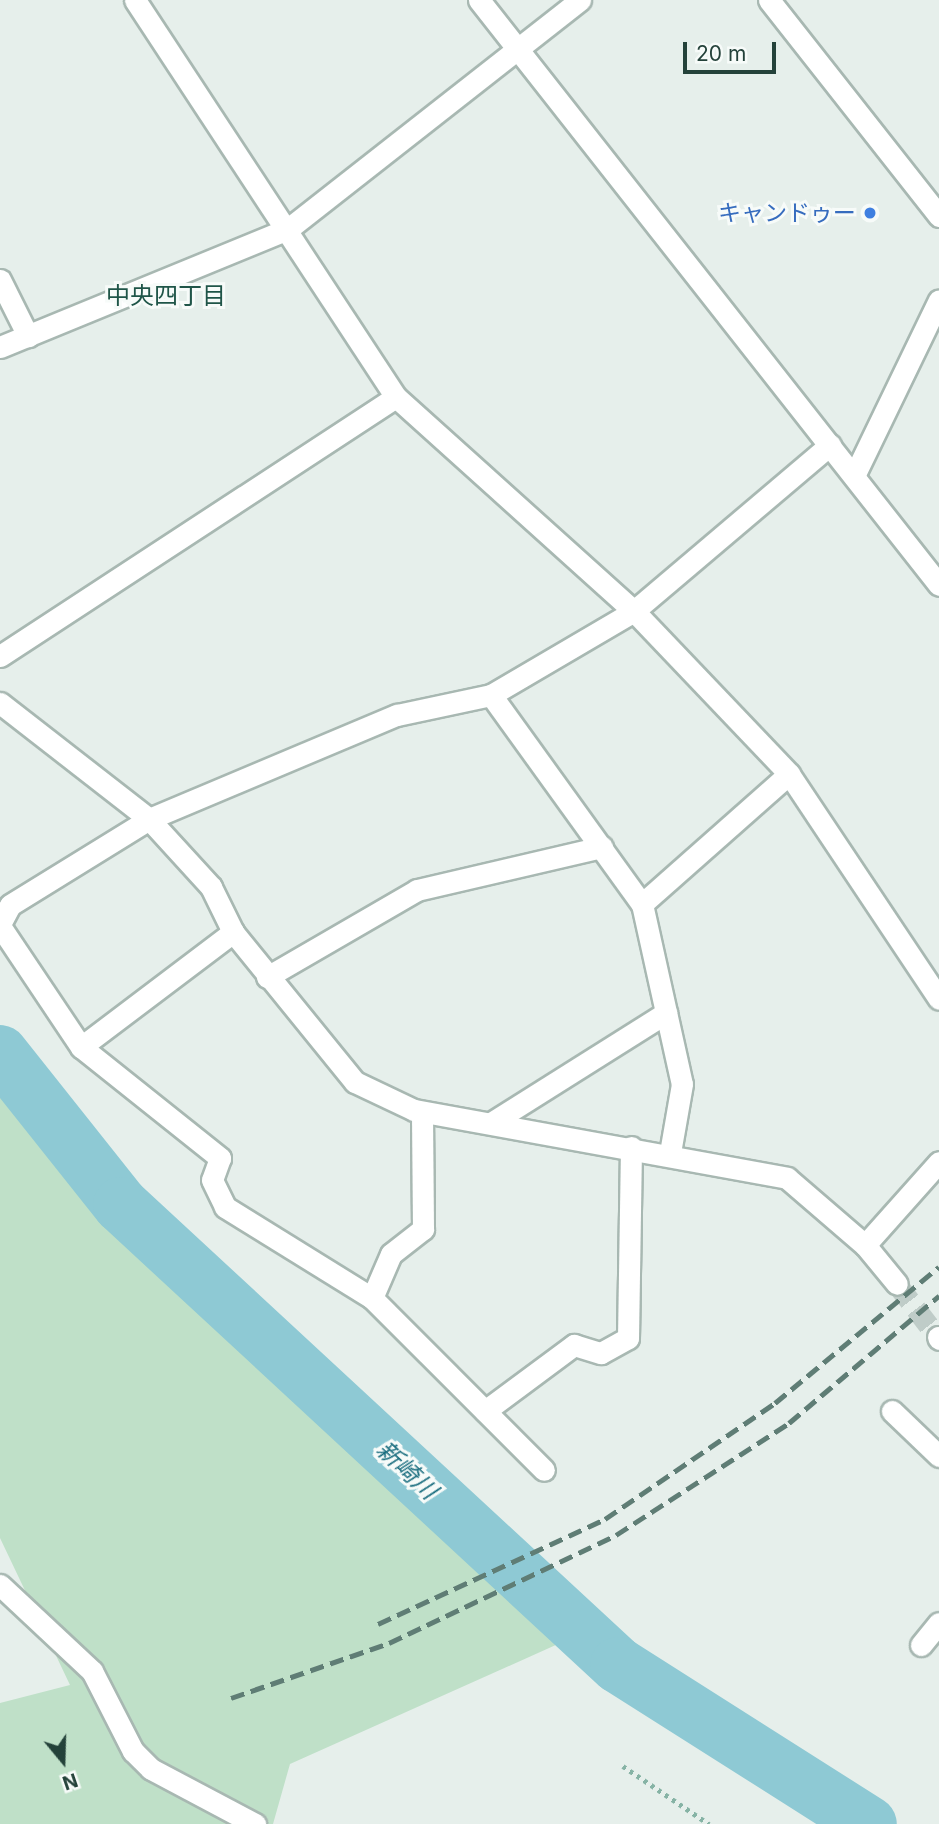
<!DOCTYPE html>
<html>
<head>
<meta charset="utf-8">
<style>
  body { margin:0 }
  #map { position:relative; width:939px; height:1824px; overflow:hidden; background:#e6efeb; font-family:Inter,"Noto Sans JP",sans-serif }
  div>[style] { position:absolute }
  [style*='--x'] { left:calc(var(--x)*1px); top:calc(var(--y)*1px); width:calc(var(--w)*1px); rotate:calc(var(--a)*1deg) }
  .green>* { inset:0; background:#bfe0c8 }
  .river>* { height:56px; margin:-28px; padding:0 28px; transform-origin:28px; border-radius:28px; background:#8ec9d4 }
  .minor-tunnel>* { height:21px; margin-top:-10.5px; transform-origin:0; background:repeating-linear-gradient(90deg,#bfccc8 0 21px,transparent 0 31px) }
  .path>* { height:4.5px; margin-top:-2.25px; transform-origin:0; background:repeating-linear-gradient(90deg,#86b3a5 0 3.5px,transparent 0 8.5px) }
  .roads { filter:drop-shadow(2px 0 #a8b8b2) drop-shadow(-2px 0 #a8b8b2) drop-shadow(0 2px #a8b8b2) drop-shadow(0 -2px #a8b8b2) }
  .minor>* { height:21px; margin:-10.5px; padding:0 10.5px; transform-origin:10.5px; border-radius:10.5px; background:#fff }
  .rail>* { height:5px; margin-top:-2.5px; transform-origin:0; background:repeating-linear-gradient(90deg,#5f7d75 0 14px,transparent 0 21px) }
  .dots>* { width:19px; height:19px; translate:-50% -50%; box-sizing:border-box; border:4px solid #f7fbf9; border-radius:50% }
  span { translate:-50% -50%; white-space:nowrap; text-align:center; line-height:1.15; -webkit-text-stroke:6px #f7fbf9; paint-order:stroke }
  .shop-label { font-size:23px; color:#366cbe }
  .right { translate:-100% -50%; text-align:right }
  .neighbourhood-label { font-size:24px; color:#1f5548 }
  .water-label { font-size:24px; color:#1c6f80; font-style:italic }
  .north { position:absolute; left:28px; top:1726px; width:70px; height:70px; -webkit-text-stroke:5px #f7fbf9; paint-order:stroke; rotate:161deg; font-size:19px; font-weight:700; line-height:28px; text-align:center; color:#24423a }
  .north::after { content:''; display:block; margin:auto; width:24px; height:32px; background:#24423a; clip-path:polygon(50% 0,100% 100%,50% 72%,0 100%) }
  .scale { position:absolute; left:683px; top:42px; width:93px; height:32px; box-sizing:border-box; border:4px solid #24423a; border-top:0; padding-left:9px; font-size:21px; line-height:24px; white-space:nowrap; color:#24423a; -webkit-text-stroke:5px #f7fbf9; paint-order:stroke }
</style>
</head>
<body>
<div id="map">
  <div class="green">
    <i style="clip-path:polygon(0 1094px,89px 1202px,558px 1644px,290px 1764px,273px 1824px,0 1824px,0 1703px,70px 1685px,0 1538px)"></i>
  </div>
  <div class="river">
    <i style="--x:0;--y:1053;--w:194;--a:51.5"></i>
    <i style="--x:121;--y:1205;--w:677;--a:42.79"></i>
    <i style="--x:618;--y:1665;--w:297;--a:32.4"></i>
  </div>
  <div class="minor-tunnel">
    <i style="--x:897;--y:1284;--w:67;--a:52.3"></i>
  </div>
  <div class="path">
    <i style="--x:623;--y:1766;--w:104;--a:34"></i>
  </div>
  <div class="roads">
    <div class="minor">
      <i style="--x:135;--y:0;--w:475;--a:56.7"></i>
      <i style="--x:396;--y:397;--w:320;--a:42"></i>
      <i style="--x:634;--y:611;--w:225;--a:46.4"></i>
      <i style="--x:789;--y:774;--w:270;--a:56.3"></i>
      <i style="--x:479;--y:0;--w:744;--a:51.82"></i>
      <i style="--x:769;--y:0;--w:275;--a:51.8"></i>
      <i style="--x:0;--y:280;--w:63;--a:63.4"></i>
      <i style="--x:0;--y:347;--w:311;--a:-22.3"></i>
      <i style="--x:288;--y:229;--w:371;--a:-38.1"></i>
      <i style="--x:854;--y:476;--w:195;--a:-64.2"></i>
      <i style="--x:0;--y:656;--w:473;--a:-33.2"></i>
      <i style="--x:491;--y:695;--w:258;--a:54.2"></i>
      <i style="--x:642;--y:904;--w:184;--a:77.5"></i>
      <i style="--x:682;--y:1084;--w:70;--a:99.9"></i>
      <i style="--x:0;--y:703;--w:189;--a:37.9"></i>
      <i style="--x:149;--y:819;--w:92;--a:47.6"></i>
      <i style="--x:211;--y:887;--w:50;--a:63.9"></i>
      <i style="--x:233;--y:932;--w:193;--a:50.9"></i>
      <i style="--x:355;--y:1082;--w:65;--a:25.4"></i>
      <i style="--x:414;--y:1110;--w:379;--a:10.3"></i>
      <i style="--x:787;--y:1178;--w:103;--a:40.7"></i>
      <i style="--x:865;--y:1245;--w:50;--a:50.6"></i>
      <i style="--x:642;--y:904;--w:196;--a:-41.5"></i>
      <i style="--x:0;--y:924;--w:21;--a:-62"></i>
      <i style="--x:10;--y:905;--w:163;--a:-31.7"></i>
      <i style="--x:149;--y:819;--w:269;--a:-22.8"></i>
      <i style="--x:397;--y:715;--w:96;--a:-12"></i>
      <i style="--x:491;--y:695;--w:166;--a:-30.4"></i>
      <i style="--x:634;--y:611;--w:257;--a:-40.3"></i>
      <i style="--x:0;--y:926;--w:146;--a:56.2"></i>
      <i style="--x:81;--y:1047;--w:178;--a:38.6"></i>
      <i style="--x:220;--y:1158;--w:23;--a:110"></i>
      <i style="--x:212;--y:1180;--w:30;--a:64"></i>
      <i style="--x:225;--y:1207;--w:173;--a:31.8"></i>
      <i style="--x:372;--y:1298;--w:243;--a:45"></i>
      <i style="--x:267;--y:977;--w:173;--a:-30.1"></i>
      <i style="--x:417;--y:890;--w:190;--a:-13.1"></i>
      <i style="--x:81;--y:1047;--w:191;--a:-37.1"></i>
      <i style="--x:491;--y:1123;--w:207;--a:-32.2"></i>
      <i style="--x:865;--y:1245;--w:111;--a:-48.3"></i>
      <i style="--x:372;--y:1298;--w:48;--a:-66.6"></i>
      <i style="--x:391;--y:1254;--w:41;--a:-38"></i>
      <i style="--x:423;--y:1229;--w:117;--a:-90.5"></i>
      <i style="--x:938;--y:1337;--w:2;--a:63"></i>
      <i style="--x:485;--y:1411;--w:111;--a:-36.6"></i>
      <i style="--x:574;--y:1345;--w:28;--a:17"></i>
      <i style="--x:601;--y:1353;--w:31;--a:-29"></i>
      <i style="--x:628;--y:1338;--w:191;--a:-89.1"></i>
      <i style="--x:892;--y:1411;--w:65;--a:43.8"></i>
      <i style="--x:0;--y:1585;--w:126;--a:43.1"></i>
      <i style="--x:92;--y:1671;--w:90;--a:62.9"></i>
      <i style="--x:133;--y:1751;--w:25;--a:45"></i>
      <i style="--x:151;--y:1769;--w:118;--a:27.9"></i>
      <i style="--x:921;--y:1645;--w:28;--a:-51"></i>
    </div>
  </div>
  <div class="rail">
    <i style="--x:378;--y:1624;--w:250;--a:-24.8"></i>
    <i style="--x:605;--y:1519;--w:206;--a:-34.3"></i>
    <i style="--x:775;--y:1403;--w:213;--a:-39.7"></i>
    <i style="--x:231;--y:1698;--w:167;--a:-19.2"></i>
    <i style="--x:389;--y:1643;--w:251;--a:-25.4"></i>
    <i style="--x:616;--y:1535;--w:206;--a:-32.9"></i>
    <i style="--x:789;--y:1423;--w:197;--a:-40.3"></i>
  </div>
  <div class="dots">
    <i style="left:870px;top:213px;background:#3f7fe0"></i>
  </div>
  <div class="shop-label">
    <span class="right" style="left:856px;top:213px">キャンドゥー</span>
  </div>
  <div class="neighbourhood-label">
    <span style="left:166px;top:296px">中央四丁目</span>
  </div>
  <div class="water-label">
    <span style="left:407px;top:1470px;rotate:43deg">新崎川</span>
  </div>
  <div class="north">N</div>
  <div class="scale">20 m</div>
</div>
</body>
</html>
